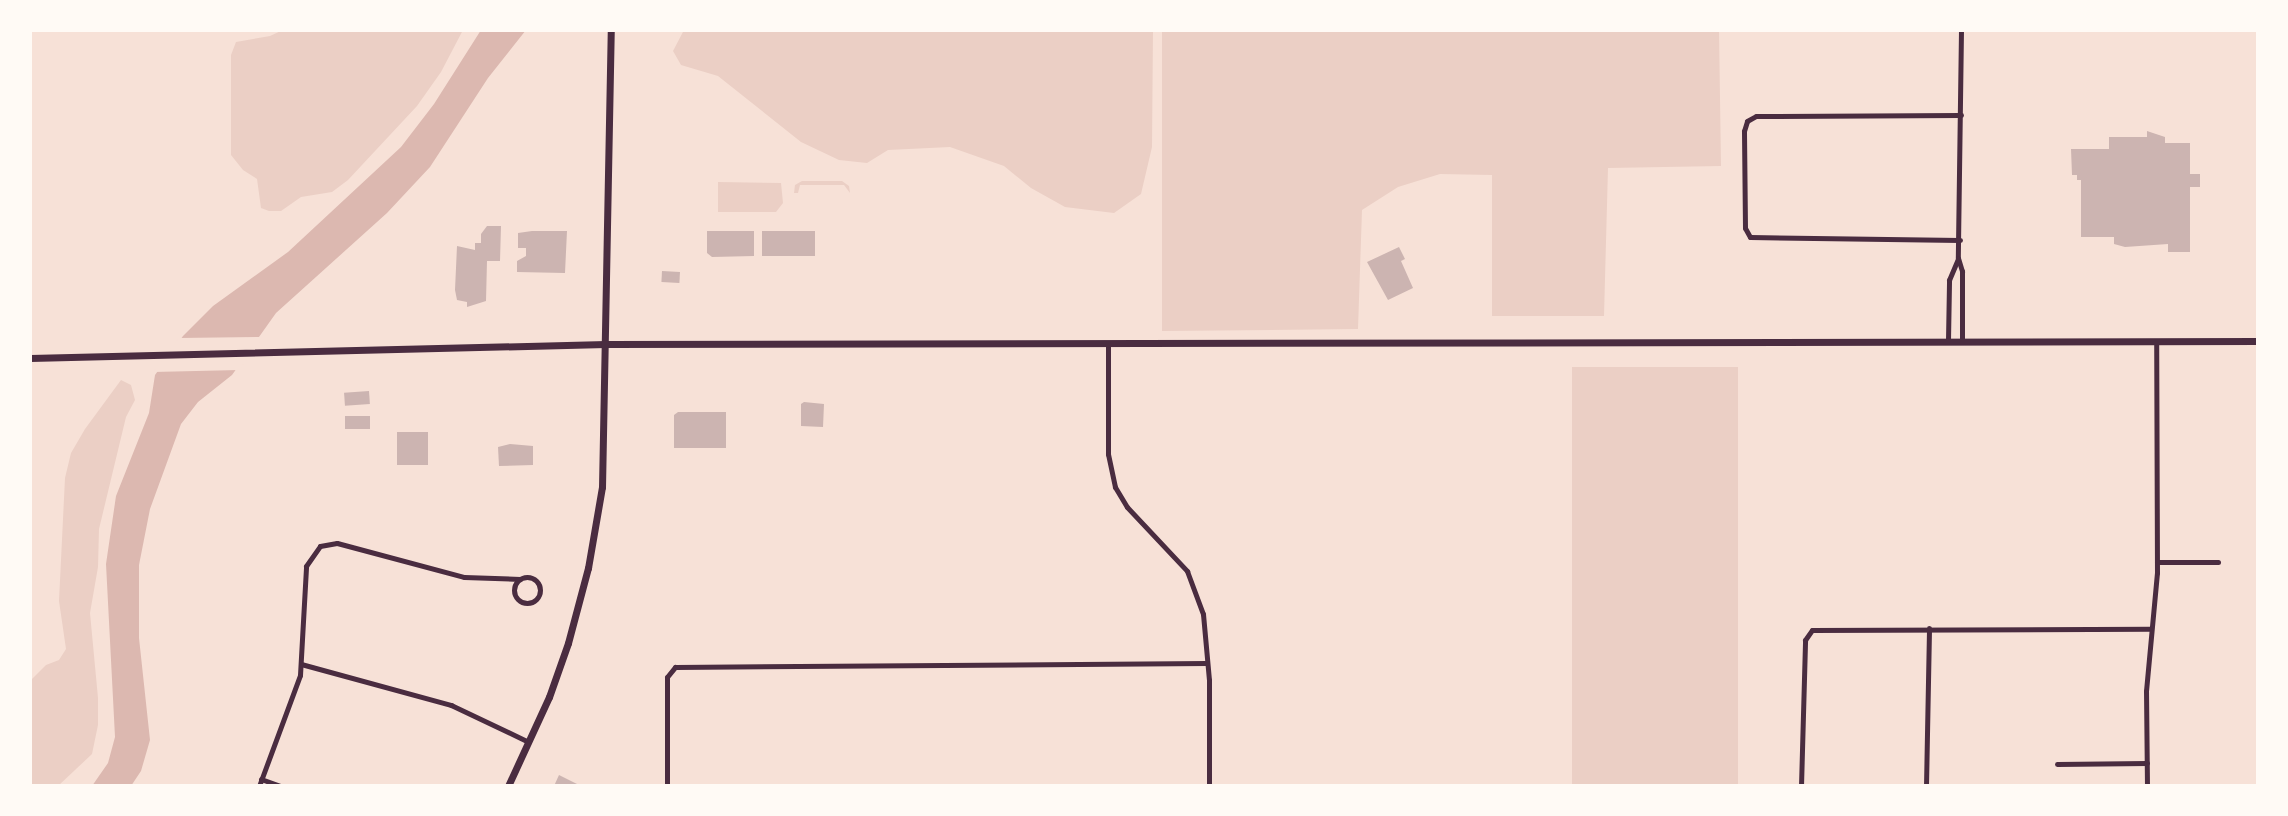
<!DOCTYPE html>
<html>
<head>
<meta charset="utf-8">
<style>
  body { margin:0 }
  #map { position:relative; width:2288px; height:816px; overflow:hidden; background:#f7e1d7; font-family:"Playfair Display",serif }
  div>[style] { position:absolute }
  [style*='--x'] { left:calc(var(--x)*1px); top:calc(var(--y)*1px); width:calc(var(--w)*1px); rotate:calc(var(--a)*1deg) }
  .green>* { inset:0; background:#ebcfc5; transform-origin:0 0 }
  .water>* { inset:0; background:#dcb8b0 }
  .pier>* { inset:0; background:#f7e1d7 }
  .building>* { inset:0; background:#ccb4b1; transform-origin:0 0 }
  .minor>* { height:5px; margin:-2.5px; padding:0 2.5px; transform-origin:2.5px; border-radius:2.5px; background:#4a2c40 }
  .minor>.ring { margin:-2.5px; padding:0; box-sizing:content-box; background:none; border:5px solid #4a2c40; border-radius:50% }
  .secondary>* { height:7px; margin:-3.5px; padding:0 3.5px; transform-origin:3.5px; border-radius:3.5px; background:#4a2c40 }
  span { translate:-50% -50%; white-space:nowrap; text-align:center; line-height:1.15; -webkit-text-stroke:8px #fffaf5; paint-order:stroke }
  .frame { position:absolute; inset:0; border:32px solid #fffaf5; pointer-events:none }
</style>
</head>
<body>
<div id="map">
  <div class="green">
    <i style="clip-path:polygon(283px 30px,463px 30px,441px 72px,417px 106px,348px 180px,332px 192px,301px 197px,281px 211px,269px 211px,261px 208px,257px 179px,243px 170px,231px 155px,231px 55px,236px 42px,270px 36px)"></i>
    <i style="clip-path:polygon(684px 30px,1153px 30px,1152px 147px,1141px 194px,1114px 213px,1065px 207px,1031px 188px,1004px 166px,950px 147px,888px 150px,867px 163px,839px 160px,801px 142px,718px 76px,681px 65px,673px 51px)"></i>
    <i style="clip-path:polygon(1162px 30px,1719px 30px,1721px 166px,1608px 168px,1604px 316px,1492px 316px,1492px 175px,1440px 174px,1398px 187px,1362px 210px,1358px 329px,1162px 331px)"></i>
    <i style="clip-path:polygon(802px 181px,842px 181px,849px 186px,850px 193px,844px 185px,800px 185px,798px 193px,794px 193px,795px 185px)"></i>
    <i style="clip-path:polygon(718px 182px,781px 183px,783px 203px,776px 212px,718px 212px)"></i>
    <i style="left:1572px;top:367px;width:166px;height:419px"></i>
    <i style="clip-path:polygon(121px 380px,131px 385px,135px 400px,126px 417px,99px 529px,98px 567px,90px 613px,98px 698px,98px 725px,92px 754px,58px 786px,30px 786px,30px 681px,46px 665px,59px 660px,66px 649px,59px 601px,65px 478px,71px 453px,85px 429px)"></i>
  </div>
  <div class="water">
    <i style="clip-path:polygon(481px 30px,526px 30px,488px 78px,430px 167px,387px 213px,276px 313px,232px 375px,198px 402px,181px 424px,150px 509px,139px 565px,139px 638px,150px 740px,141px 771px,131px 786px,92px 786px,108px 763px,115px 737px,106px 564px,116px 496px,149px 413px,155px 375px,183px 336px,213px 306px,288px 252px,401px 147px,434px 104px)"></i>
  </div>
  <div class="pier">
    <i style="clip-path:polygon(263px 337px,239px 370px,153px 372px,179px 338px)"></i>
  </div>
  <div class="building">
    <i style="clip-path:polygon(2147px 131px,2165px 137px,2165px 143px,2190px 143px,2190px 174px,2200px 174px,2200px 187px,2190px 187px,2190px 252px,2168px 252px,2168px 244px,2125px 247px,2114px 244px,2114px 237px,2081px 237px,2081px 180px,2077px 180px,2077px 175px,2072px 175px,2071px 149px,2109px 149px,2109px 137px,2147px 137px)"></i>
    <i style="clip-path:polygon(487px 226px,501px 226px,500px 261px,487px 261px,486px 301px,467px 307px,467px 302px,457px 300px,455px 290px,457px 246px,475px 250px,475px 243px,481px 243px,481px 234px)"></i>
    <i style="clip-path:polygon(532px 231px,567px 231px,565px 273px,517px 272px,517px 261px,526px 256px,526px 248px,518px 248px,518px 233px)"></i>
    <i style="clip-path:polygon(707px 231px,754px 231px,754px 256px,712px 257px,707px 253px)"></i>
    <i style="left:762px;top:231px;width:53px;height:25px"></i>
    <i style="clip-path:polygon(1399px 247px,1405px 259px,1401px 261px,1413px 288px,1388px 300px,1367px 262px)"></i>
    <i style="left:662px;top:271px;width:18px;height:11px;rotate:3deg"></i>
    <i style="left:369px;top:391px;width:13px;height:25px;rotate:86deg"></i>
    <i style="clip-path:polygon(804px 402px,824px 404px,823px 427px,801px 426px,801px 404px)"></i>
    <i style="clip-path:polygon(678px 412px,726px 412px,726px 448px,674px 448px,674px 415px)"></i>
    <i style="left:345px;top:416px;width:25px;height:13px"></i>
    <i style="left:397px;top:432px;width:31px;height:33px"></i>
    <i style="clip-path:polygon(510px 444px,533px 446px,533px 465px,499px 466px,498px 447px)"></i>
    <i style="clip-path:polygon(559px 775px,581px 786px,554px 786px)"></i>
  </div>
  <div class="minor">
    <i style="--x:1961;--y:30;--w:228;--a:90.8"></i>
    <i style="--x:1958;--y:258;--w:14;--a:73"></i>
    <i style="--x:1962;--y:271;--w:69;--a:90"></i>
    <i style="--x:1960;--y:240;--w:210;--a:-179.2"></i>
    <i style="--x:1750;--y:237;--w:10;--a:-119"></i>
    <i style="--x:1745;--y:228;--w:97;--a:-90.6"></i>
    <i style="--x:1744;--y:131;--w:10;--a:-73"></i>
    <i style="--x:1747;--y:121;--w:10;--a:-29"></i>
    <i style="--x:1756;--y:116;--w:205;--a:-0.3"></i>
    <i style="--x:1948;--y:340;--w:60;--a:-89"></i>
    <i style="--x:1949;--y:280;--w:23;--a:-67"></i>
    <i style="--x:1108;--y:343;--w:111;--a:90"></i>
    <i style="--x:1108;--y:454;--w:34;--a:78"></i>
    <i style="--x:1115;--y:487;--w:23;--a:59"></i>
    <i style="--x:1127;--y:507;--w:88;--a:46.8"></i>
    <i style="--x:1187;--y:571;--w:46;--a:69.6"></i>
    <i style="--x:1203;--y:614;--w:66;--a:84.8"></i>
    <i style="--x:1209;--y:680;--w:106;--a:90"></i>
    <i style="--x:2157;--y:562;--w:61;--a:0"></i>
    <i class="ring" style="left:514px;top:577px;width:21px;height:21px"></i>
    <i style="--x:301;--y:664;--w:156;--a:15.3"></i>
    <i style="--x:451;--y:705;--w:86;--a:25.4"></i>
    <i style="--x:2057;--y:764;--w:90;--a:-0.6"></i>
    <i style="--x:261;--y:779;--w:20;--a:20"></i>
    <i style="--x:259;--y:786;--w:118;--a:-69.7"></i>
    <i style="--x:300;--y:675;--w:109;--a:-86.8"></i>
    <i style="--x:306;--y:566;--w:24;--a:-55"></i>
    <i style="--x:320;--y:546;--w:17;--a:-10"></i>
    <i style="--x:337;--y:543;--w:131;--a:15"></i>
    <i style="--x:464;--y:577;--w:56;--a:2"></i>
    <i style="--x:667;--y:786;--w:109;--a:-90"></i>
    <i style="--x:667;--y:677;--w:13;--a:-51"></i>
    <i style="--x:675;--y:667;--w:532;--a:-0.43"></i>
    <i style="--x:1801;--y:786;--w:146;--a:-88.4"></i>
    <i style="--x:1805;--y:640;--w:12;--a:-55"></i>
    <i style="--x:1812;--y:630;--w:339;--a:-0.2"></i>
    <i style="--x:1926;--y:786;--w:158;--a:-88.9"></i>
    <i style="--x:2147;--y:786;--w:95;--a:-90.6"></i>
    <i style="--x:2146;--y:691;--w:119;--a:-84.7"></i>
    <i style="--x:2157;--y:573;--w:231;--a:-90.2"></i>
  </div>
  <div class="secondary">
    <i style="--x:30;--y:358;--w:576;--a:-1.39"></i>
    <i style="--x:606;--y:344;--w:1652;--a:-0.1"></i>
    <i style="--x:508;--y:786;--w:98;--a:-65.3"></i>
    <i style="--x:549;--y:697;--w:57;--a:-70.6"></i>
    <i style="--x:568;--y:643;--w:78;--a:-75.1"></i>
    <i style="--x:588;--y:568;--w:82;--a:-80.2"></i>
    <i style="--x:602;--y:487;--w:457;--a:-88.9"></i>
  </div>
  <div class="frame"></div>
</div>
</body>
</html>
